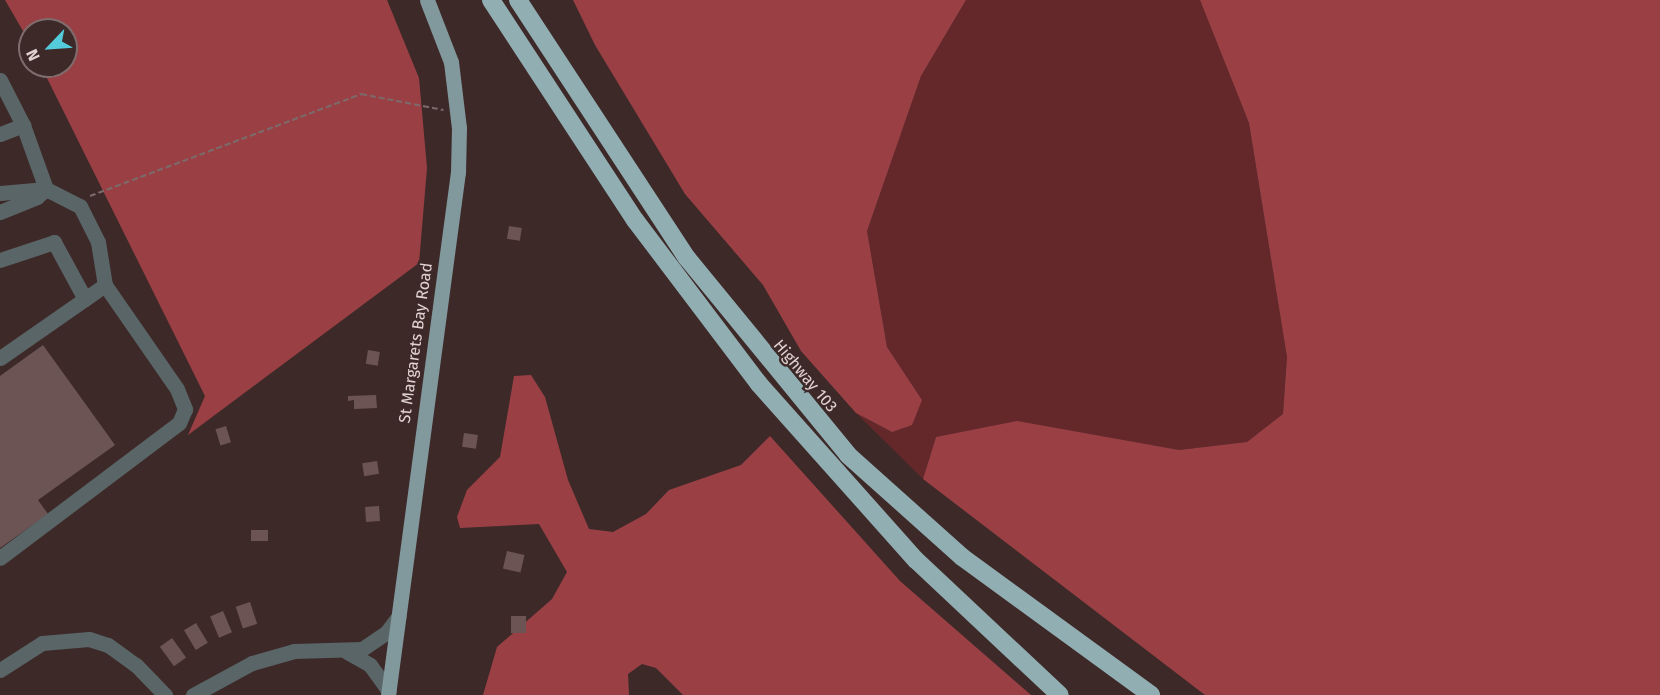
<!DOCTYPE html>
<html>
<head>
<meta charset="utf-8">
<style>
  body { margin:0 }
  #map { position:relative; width:1660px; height:695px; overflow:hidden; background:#3e2929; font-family:"Fira Sans",sans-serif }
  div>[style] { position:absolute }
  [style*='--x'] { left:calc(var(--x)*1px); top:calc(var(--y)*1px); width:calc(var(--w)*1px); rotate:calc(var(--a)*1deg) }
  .green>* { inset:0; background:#64282b }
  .forest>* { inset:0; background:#9a4045 }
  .building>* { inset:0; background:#6c5454; transform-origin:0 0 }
  .path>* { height:2px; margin-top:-1px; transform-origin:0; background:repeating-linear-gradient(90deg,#7c6969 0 6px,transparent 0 9px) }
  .minor>* { height:15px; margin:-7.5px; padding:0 7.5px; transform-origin:7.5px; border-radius:7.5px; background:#596566 }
  .major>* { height:15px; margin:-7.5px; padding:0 7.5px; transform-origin:7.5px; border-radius:7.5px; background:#81999c }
  .highway>* { height:18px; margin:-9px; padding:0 9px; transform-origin:9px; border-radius:9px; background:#91aeb2 }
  span { translate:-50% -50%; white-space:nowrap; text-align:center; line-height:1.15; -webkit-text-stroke:5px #3e2929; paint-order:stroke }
  .street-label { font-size:16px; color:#e1d2d2 }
  .north { position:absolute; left:18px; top:18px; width:60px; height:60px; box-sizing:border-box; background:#3e2929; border:2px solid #7f6d6d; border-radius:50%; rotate:245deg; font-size:16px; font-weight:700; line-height:24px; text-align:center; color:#e1d2d2 }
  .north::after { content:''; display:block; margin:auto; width:21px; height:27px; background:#53cbda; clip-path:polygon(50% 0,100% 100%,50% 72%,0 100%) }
</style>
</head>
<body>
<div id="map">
  <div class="green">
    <i style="clip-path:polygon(966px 0,1200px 0,1249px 123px,1287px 357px,1283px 414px,1247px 442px,1179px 450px,1017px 422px,936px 437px,923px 479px,856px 413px,892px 432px,922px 400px,887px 347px,867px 231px,921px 76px)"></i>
  </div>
  <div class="forest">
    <i style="clip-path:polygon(5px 0,387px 0,419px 78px,427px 168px,419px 263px,188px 435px,205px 396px,41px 66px,66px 66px,66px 30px,30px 30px,30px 43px)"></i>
    <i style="clip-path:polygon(573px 0,966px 0,921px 76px,867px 231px,887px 347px,922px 400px,912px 425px,892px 432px,856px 413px,801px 351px,763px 285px,685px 194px,595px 45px)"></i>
    <i style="clip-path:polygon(1200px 0,1660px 0,1660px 695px,1205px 695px,923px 479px,936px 437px,1017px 421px,1179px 450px,1247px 442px,1283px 414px,1287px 357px,1249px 123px)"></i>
    <i style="clip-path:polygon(531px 375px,545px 397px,568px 480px,589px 529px,613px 532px,646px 514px,669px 490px,741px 465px,770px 436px,900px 581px,1031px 695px,683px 695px,656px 668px,642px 664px,628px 674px,629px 695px,483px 695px,497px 647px,552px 599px,567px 572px,539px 524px,460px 528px,457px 517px,467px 490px,500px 457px,514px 376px)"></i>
  </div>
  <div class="building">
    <i style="left:509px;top:226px;width:13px;height:13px;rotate:9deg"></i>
    <i style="clip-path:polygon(43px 345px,115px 445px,38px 500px,48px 514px,0 548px,0 376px)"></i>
    <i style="left:368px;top:350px;width:12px;height:14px;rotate:9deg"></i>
    <i style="clip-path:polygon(376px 395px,377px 408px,354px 409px,354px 400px,348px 401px,348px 396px)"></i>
    <i style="left:226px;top:426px;width:17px;height:11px;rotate:73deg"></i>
    <i style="left:464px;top:433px;width:14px;height:14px;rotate:8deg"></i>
    <i style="left:377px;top:461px;width:13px;height:15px;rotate:81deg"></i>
    <i style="left:379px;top:506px;width:15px;height:14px;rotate:86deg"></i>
    <i style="left:268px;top:530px;width:11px;height:17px;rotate:90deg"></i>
    <i style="left:507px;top:551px;width:18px;height:18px;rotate:13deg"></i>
    <i style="left:250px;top:602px;width:23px;height:15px;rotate:72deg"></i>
    <i style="left:223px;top:611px;width:23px;height:14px;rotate:67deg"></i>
    <i style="left:511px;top:616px;width:15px;height:17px"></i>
    <i style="left:196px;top:623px;width:23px;height:14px;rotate:59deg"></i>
    <i style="left:172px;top:638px;width:24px;height:15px;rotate:54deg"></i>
  </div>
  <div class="path">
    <i style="--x:90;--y:196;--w:290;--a:-20.6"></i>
    <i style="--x:361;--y:94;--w:84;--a:11"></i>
  </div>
  <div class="minor">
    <i style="--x:0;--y:80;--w:51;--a:62.9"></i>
    <i style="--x:23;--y:125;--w:68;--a:70.2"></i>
    <i style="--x:0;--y:134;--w:25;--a:-21"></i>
    <i style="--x:0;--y:193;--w:46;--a:-5"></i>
    <i style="--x:46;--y:189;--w:38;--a:27"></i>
    <i style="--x:80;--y:206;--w:40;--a:63.4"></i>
    <i style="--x:98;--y:242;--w:44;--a:80.8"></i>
    <i style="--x:105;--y:285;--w:126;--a:55.3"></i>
    <i style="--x:177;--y:389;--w:22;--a:68"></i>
    <i style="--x:185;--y:409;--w:15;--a:113"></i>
    <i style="--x:179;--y:423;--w:224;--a:143"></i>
    <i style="--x:0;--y:212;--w:40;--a:-22"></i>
    <i style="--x:37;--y:197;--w:12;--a:-42"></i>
    <i style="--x:0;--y:260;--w:57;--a:-18.4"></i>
    <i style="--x:54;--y:242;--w:65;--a:61.5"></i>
    <i style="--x:0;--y:358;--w:128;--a:-34.8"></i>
    <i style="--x:347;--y:652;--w:26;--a:29"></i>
    <i style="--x:370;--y:665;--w:32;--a:54"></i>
    <i style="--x:0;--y:670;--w:50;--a:-32.7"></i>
    <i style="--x:42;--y:643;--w:47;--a:-4.9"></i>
    <i style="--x:89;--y:639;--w:20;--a:18"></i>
    <i style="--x:108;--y:645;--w:34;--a:36"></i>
    <i style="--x:136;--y:665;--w:42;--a:46"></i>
    <i style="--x:193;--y:695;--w:67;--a:-28.5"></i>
    <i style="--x:252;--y:663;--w:44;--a:-15.9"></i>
    <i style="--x:294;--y:651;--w:68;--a:-1.7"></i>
    <i style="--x:362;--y:649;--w:29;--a:-34"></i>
    <i style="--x:386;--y:633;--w:21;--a:-53"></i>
  </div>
  <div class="major">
    <i style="--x:388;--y:695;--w:528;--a:-82.38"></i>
    <i style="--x:458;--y:172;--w:44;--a:-88.7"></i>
    <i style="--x:459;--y:128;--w:66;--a:-96.9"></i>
    <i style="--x:451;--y:62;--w:66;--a:-111.2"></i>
  </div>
  <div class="highway">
    <i style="--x:491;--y:0;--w:263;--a:56.8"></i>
    <i style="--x:635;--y:220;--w:206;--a:52.9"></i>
    <i style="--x:759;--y:384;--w:236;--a:48.3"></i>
    <i style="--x:916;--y:560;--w:197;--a:43.2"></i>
    <i style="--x:518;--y:0;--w:308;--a:56.8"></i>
    <i style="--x:687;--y:258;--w:254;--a:50.7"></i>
    <i style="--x:848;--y:455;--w:153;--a:41.8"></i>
    <i style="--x:962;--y:557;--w:234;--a:36.1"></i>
  </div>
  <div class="street-label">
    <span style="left:416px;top:343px;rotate:-82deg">St Margarets Bay Road</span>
    <span style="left:805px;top:376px;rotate:50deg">Highway 103</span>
  </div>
  <div class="north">N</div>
</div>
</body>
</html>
